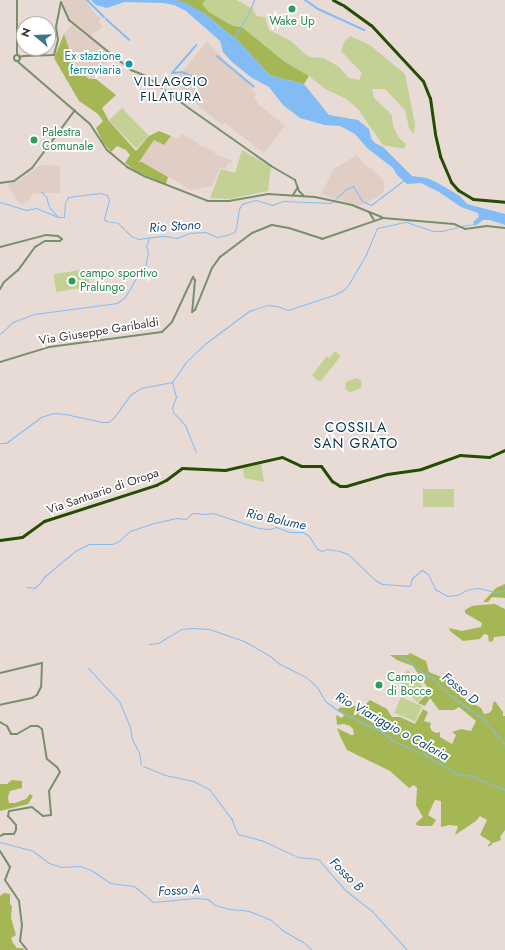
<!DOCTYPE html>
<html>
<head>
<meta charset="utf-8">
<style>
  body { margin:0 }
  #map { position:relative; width:505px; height:950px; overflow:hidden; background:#e8dbd6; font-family:Jost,sans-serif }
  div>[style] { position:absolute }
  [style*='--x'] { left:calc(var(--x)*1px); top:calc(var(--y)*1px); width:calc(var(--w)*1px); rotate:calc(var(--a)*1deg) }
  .built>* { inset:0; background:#e0cdc4 }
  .green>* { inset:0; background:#c4d194; transform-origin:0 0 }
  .forest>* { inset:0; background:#a5b754 }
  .water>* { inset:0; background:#83bcf5 }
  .stream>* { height:1px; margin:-0.5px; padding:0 0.5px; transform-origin:0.5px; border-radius:0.5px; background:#83bcf5 }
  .canal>* { height:2px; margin:-1px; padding:0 1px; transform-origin:1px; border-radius:1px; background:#83bcf5 }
  .minor>* { height:2px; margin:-1px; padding:0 1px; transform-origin:1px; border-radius:1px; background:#788f6c }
  .minor>.ring { margin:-1px; padding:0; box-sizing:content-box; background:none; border:2px solid #788f6c; border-radius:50% }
  .major>* { height:3px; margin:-1.5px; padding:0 1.5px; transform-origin:1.5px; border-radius:1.5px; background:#254d02 }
  .dots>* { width:11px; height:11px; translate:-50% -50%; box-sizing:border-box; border:2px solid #fff; border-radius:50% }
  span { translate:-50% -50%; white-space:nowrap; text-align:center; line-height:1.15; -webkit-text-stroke:3.5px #fff; paint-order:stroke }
  .leisure-label { font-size:12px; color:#27864d }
  .left { translate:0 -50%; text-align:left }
  .culture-label { font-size:12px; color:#0d838f }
  .right { translate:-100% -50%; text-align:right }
  .street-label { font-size:12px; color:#3e3937 }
  .neighbourhood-label { font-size:13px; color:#04364a; letter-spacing:1px }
  .water-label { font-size:13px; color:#174a78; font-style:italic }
  .quarter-label { font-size:14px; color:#04364a; letter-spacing:1px }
  .north { position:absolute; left:16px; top:16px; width:40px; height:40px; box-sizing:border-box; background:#fff; border:1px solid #b2b0af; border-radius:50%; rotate:289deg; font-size:11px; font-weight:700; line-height:16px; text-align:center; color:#3e3937 }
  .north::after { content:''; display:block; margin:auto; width:14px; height:18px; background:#3d758f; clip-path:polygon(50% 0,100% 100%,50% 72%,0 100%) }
</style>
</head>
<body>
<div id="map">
  <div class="built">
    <i style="clip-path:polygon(60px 0,86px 0,97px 17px,99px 16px,101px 19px,99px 21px,103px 27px,91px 35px,112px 55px,91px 80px,75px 66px,64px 34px,73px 23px,68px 17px,63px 1px)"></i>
    <i style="clip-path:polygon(207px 41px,227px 63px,254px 85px,251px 89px,256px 94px,254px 97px,258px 104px,285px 126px,264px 153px,225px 123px,223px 125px,203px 110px,172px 80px,183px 71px)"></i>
    <i style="clip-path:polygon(181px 134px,197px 142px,198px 145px,214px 151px,215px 154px,233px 161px,232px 163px,228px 163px,226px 169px,220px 168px,212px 186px,191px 190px,143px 162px,139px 162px,154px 140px,164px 145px,171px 136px,178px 139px)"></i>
    <i style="clip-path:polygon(357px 155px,365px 165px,372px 169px,385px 182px,383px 193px,369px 202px,358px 206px,321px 194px,334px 169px)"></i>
    <i style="clip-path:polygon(40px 165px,60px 166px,60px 193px,34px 193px,27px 202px,22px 205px,17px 201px,7px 184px,22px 178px)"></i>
  </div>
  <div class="green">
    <i style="clip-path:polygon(206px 0,236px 0,253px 9px,256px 16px,265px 17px,269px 30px,291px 41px,305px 54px,311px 57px,324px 58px,339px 67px,349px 78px,359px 80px,362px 73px,341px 51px,344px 42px,350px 36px,370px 45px,405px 74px,415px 124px,414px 134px,409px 128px,405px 110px,385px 89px,372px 89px,374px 98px,392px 115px,393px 126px,399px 138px,406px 144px,404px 149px,383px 145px,358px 109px,346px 99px,325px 89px,309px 76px,285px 62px,242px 27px,233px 26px,209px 12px,202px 4px)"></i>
    <i style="left:122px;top:108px;width:39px;height:18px;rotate:46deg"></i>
    <i style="clip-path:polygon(242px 150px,271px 167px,268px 191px,230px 199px,210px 198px,221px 169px,235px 173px)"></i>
    <i style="left:87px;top:269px;width:18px;height:34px;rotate:81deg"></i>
    <i style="clip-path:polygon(335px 351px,341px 356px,321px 381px,318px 381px,312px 375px,327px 356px,329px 358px)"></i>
    <i style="clip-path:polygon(357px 378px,361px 380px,362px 384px,361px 388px,351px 392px,347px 391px,345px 388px,346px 382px)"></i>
    <i style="clip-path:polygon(261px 464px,264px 482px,244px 478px,243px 468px)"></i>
    <i style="left:423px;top:489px;width:31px;height:18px"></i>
    <i style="left:408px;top:670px;width:30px;height:15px;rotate:48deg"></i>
    <i style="left:401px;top:697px;width:23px;height:17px;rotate:23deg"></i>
  </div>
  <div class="forest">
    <i style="clip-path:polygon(177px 0,206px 0,202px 4px,209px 12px,233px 26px,242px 27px,285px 62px,309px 76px,304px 84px,271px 76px,236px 39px,205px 14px)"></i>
    <i style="clip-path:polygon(64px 34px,75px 66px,89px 79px,96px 79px,116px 95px,102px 108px,109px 121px,136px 151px,149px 136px,159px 131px,171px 136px,164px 145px,154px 140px,139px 162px,142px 162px,168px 177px,166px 184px,136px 171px,125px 163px,130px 155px,126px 150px,117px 146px,111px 152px,102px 141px,96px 128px,103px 121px,98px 114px,79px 101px,54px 58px)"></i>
    <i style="clip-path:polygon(505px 584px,505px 598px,492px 597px,488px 602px,483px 602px,496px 588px)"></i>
    <i style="clip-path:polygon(495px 604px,505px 609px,505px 636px,494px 637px,493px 641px,489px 642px,488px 635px,484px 634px,480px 639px,463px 641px,450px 631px,449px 628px,462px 631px,481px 627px,482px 623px,465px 613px,465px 610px,472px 606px,480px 605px)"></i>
    <i style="clip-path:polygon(410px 653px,426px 661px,429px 672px,444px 678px,454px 687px,461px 686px,466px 689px,467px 692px,462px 697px,481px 708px,484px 714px,489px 713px,492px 710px,493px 703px,495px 701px,503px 712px,503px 716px,505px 716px,505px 830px,500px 837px,501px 840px,493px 843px,490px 846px,487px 846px,491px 842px,480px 835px,487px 820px,480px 816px,476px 821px,455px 835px,458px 826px,449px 825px,441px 827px,441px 801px,435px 800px,428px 815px,436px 820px,432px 826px,419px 826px,415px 824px,423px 817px,416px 805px,417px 788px,414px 785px,409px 788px,390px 771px,347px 750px,340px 736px,337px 728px,351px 735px,354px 735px,353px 729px,350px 726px,344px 724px,337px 725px,336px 715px,342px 718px,344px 715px,338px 711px,339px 708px,365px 705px,370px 700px,387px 709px,392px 717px,400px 717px,415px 724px,423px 709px,428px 712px,424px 721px,431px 723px,430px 727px,432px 731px,437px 733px,440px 732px,440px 737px,452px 744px,456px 735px,452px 732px,461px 729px,471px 731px,476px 721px,459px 707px,454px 710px,439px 710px,430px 698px,425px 706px,418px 703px,430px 691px,413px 666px,397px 660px,390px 655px,408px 655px)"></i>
    <i style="clip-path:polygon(12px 780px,22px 781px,22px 788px,10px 791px,8px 797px,9px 803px,15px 803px,26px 799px,30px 794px,33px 796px,28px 804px,0 811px,0 784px,7px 784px)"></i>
    <i style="clip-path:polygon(4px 893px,10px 894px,10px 904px,12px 906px,11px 918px,16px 935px,11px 938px,13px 943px,17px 948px,23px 948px,24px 950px,0 950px,0 896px)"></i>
  </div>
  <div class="water">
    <i style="clip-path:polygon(91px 0,177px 0,190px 5px,205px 14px,236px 39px,271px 76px,304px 84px,329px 115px,358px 120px,369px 129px,371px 138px,375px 143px,383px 147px,412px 176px,427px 178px,436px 182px,460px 196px,467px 204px,505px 214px,505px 225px,490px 220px,483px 220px,475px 226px,473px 222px,479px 217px,478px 213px,461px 207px,439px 192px,421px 183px,407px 184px,397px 175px,393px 168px,367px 148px,355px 134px,340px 126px,324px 125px,300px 118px,283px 105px,269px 87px,252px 78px,232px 62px,223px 52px,220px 41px,186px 11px,174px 5px,163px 3px,124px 2px,107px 8px,96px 5px)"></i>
  </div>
  <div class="stream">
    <i style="--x:234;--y:38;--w:30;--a:-60"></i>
    <i style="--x:249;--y:12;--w:13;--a:-67"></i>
    <i style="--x:41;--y:192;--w:6;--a:39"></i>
    <i style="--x:46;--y:196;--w:11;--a:75"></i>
    <i style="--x:49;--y:207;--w:13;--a:48"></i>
    <i style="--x:0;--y:202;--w:28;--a:17"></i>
    <i style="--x:27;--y:210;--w:9;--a:-13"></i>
    <i style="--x:36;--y:208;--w:24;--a:22"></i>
    <i style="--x:58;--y:217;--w:6;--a:0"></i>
    <i style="--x:64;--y:217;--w:14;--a:-86"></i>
    <i style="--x:65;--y:203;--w:7;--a:-63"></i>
    <i style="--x:68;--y:197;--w:32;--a:-7"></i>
    <i style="--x:100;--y:193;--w:7;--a:16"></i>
    <i style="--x:107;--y:195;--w:5;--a:68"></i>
    <i style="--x:109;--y:200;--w:20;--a:105"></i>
    <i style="--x:104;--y:219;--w:3;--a:45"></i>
    <i style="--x:106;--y:221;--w:12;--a:9"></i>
    <i style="--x:118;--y:223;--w:18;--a:45"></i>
    <i style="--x:131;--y:236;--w:8;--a:23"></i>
    <i style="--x:138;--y:239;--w:26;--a:-7"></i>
    <i style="--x:164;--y:236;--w:13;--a:9"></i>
    <i style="--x:177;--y:238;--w:13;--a:-23"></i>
    <i style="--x:189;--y:233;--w:16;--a:-4"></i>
    <i style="--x:205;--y:232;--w:13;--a:23"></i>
    <i style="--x:217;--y:237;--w:10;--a:-11"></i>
    <i style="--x:227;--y:235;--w:8;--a:-23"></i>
    <i style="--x:234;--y:232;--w:4;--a:-63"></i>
    <i style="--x:236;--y:228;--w:19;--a:-81"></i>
    <i style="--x:239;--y:209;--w:6;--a:-59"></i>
    <i style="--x:242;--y:204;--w:10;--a:-17"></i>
    <i style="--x:252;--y:201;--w:4;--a:-14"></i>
    <i style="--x:256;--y:200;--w:17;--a:17"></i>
    <i style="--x:272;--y:205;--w:12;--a:-20"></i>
    <i style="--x:283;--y:201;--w:48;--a:2.4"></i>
    <i style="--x:331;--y:203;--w:21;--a:-43"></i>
    <i style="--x:346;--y:189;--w:8;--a:-23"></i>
    <i style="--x:353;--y:186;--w:17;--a:59"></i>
    <i style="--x:362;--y:201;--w:10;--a:24"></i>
    <i style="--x:371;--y:205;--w:41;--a:-37.1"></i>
    <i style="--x:461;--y:226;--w:12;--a:-9"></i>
    <i style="--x:0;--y:334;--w:18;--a:-43"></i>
    <i style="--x:13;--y:322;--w:22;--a:-21"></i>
    <i style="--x:34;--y:314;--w:84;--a:-7.5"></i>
    <i style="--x:117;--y:303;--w:10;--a:-37"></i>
    <i style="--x:125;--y:297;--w:24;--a:-60"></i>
    <i style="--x:137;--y:276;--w:11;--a:-45"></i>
    <i style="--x:145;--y:268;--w:15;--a:-79"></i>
    <i style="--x:148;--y:253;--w:7;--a:-106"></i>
    <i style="--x:146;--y:246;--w:9;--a:-69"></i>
    <i style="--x:172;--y:382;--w:16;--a:75"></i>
    <i style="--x:176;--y:397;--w:11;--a:112"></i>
    <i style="--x:172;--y:407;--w:5;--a:79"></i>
    <i style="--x:173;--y:412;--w:18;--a:47"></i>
    <i style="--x:185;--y:425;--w:29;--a:68"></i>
    <i style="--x:0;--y:443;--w:6;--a:0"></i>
    <i style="--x:6;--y:443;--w:44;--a:-36.6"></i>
    <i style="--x:41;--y:417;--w:13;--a:-18"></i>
    <i style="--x:53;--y:413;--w:12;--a:5"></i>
    <i style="--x:65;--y:414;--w:38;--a:12"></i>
    <i style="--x:102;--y:422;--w:7;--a:0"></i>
    <i style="--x:109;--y:422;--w:8;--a:-45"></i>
    <i style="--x:115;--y:416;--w:27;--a:-54"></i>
    <i style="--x:131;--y:394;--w:12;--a:-31"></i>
    <i style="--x:141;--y:388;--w:32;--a:-11"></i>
    <i style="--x:172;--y:382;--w:24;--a:-55"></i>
    <i style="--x:186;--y:362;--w:28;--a:-44"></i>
    <i style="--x:206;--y:343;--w:54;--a:-36.7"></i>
    <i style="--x:249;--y:311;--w:19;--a:-18"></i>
    <i style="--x:267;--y:305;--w:10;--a:6"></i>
    <i style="--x:277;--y:306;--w:12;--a:20"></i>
    <i style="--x:288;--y:310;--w:48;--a:-18.1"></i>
    <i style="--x:334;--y:295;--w:13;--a:-29"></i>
    <i style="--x:345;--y:289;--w:9;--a:-54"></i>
    <i style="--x:350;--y:282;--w:32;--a:-60"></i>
    <i style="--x:366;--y:254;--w:28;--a:-67"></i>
    <i style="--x:377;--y:228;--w:30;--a:-12"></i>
    <i style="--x:406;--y:222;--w:28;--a:18"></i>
    <i style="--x:433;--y:231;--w:9;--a:0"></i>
    <i style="--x:442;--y:231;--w:16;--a:-14"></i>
    <i style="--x:27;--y:587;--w:7;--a:8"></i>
    <i style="--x:34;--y:588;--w:8;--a:-40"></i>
    <i style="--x:40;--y:583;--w:7;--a:-56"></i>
    <i style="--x:44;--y:577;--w:30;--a:-40"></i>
    <i style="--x:67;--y:558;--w:11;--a:-41"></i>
    <i style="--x:75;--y:551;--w:16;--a:-27"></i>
    <i style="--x:89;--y:544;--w:23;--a:0"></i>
    <i style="--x:112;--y:544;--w:8;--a:-23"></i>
    <i style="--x:119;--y:541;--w:15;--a:-42"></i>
    <i style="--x:130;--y:531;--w:21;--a:-19"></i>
    <i style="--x:150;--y:524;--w:27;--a:-13"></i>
    <i style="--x:176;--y:518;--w:10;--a:6"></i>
    <i style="--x:186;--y:519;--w:8;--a:-45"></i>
    <i style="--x:192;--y:513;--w:14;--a:4"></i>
    <i style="--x:206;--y:514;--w:7;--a:-8"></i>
    <i style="--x:213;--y:513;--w:47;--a:18.4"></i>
    <i style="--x:258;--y:528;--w:12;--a:5"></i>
    <i style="--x:270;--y:529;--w:6;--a:-18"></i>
    <i style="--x:276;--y:527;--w:15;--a:20"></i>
    <i style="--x:290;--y:532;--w:13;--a:0"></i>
    <i style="--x:303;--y:532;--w:7;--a:34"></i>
    <i style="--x:309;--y:536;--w:15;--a:58"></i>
    <i style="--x:317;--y:549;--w:5;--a:22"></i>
    <i style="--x:322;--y:551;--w:5;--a:-22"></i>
    <i style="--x:327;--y:549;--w:12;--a:9"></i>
    <i style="--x:339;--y:551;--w:9;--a:18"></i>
    <i style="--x:348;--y:554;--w:37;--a:44"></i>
    <i style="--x:375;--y:580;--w:8;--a:30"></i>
    <i style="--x:382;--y:584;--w:26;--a:4"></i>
    <i style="--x:408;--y:586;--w:2;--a:-27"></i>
    <i style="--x:410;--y:585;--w:7;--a:-74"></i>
    <i style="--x:412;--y:578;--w:13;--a:-39"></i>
    <i style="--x:422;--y:570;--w:7;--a:34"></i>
    <i style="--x:428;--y:574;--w:17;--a:65"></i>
    <i style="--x:435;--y:589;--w:14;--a:30"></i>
    <i style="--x:447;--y:596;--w:10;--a:-6"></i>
    <i style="--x:457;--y:595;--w:13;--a:-27"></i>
    <i style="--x:469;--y:589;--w:9;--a:-6"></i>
    <i style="--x:478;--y:588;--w:17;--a:13"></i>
    <i style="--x:495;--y:592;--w:10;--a:-11"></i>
    <i style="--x:149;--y:644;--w:9;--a:-6"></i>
    <i style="--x:158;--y:643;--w:27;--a:-31"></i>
    <i style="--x:181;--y:629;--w:11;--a:-5"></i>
    <i style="--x:192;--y:628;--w:17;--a:3"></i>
    <i style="--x:209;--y:629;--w:37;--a:19"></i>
    <i style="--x:244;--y:641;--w:30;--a:30"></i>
    <i style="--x:270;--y:656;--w:11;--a:41"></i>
    <i style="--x:278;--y:663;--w:31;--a:27"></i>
    <i style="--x:306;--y:677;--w:15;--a:42"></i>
    <i style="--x:317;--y:687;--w:16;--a:60"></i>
    <i style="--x:325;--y:701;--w:17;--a:36"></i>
    <i style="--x:339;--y:711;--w:48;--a:26"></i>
    <i style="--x:382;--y:732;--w:16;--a:38"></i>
    <i style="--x:395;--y:742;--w:31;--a:22"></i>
    <i style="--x:424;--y:754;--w:39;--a:31"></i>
    <i style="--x:457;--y:774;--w:15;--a:8"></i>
    <i style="--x:472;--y:776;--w:36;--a:23"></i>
    <i style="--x:399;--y:656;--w:10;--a:24"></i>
    <i style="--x:408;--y:660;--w:20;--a:41"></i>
    <i style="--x:423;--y:673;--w:11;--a:27"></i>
    <i style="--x:433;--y:678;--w:24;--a:45"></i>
    <i style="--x:450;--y:695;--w:41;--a:36"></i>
    <i style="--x:483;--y:719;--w:33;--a:49"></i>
    <i style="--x:88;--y:668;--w:45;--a:46.8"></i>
    <i style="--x:119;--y:701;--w:28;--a:67"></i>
    <i style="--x:130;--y:727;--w:12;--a:81"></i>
    <i style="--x:132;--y:739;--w:16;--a:63"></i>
    <i style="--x:139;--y:753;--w:12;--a:81"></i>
    <i style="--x:143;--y:766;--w:24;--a:22"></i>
    <i style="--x:165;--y:775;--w:29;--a:12"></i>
    <i style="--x:193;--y:781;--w:18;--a:27"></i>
    <i style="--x:209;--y:789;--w:39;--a:53"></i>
    <i style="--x:232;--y:820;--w:9;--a:69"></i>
    <i style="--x:236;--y:830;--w:4;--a:63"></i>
    <i style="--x:238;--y:834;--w:24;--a:15"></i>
    <i style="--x:261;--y:840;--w:41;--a:24.7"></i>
    <i style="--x:298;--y:857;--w:20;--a:6"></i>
    <i style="--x:318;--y:859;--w:41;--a:48.9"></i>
    <i style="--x:345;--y:890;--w:34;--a:38"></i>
    <i style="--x:372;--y:911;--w:52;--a:48.1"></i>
    <i style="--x:0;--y:842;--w:34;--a:15"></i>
    <i style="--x:33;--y:851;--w:20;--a:37"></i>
    <i style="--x:49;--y:863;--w:13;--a:18"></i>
    <i style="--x:61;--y:867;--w:19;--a:-3"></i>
    <i style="--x:80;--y:866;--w:12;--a:20"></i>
    <i style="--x:91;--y:870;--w:23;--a:34"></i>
    <i style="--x:110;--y:883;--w:24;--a:7"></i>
    <i style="--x:134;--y:886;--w:25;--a:40"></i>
    <i style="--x:153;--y:902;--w:43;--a:-5.3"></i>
    <i style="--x:196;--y:898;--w:12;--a:5"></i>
    <i style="--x:208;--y:899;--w:9;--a:41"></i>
    <i style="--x:215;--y:905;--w:14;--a:17"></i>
    <i style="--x:228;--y:909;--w:21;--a:5"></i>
    <i style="--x:249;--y:911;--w:24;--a:22"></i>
    <i style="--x:271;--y:920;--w:15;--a:42"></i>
    <i style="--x:282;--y:930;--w:24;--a:30"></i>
    <i style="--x:303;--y:942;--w:12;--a:42"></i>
  </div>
  <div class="canal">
    <i style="--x:87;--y:0;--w:24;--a:45"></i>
    <i style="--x:305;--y:0;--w:16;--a:35"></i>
    <i style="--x:318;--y:9;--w:51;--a:24.5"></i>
    <i style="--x:106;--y:19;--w:31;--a:42"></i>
    <i style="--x:217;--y:56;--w:48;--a:40"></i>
    <i style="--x:172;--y:73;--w:37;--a:-49"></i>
    <i style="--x:174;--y:73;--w:8;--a:-7"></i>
    <i style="--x:182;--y:72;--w:10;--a:24"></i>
  </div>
  <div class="minor">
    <i style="--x:17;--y:0;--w:55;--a:90"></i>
    <i class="ring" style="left:14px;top:55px;width:4px;height:4px"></i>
    <i style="--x:19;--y:57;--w:5;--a:-11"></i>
    <i style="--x:24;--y:56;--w:30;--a:-2"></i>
    <i style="--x:54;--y:55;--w:16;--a:-75"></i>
    <i style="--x:58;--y:40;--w:13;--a:-99"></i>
    <i style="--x:56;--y:27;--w:25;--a:-79"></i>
    <i style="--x:61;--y:2;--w:20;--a:66"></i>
    <i style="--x:69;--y:20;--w:80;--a:38.9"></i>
    <i style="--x:131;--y:70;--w:16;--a:22"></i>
    <i style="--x:146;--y:76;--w:55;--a:36.9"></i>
    <i style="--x:190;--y:109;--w:99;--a:35.1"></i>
    <i style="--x:271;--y:166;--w:28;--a:30"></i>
    <i style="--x:295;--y:180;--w:12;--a:70"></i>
    <i style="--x:299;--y:191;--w:7;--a:45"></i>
    <i style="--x:17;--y:61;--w:96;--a:40.8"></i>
    <i style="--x:90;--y:124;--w:31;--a:57"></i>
    <i style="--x:107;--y:150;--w:26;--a:40"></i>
    <i style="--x:127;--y:167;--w:19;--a:28"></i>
    <i style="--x:144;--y:176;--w:69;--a:21.3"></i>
    <i style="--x:208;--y:201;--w:21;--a:0"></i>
    <i style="--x:229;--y:201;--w:40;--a:-10"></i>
    <i style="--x:268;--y:194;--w:47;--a:3.7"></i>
    <i style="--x:315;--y:197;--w:38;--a:12"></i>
    <i style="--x:352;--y:205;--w:32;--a:22"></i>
    <i style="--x:0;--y:183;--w:14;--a:-8"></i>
    <i style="--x:14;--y:181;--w:22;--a:-36"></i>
    <i style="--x:32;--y:168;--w:72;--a:-53.4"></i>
    <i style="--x:293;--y:195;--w:9;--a:-58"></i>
    <i style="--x:369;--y:212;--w:9;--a:58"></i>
    <i style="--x:0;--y:247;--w:48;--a:-14.6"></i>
    <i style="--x:46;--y:235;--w:12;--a:5"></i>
    <i style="--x:58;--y:236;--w:5;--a:37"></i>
    <i style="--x:62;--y:239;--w:3;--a:135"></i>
    <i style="--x:60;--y:241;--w:15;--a:180"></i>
    <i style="--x:45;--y:241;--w:12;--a:149"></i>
    <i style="--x:35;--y:247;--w:29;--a:126"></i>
    <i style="--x:18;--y:270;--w:18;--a:139"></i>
    <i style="--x:4;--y:282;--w:8;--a:120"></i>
    <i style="--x:0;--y:362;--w:51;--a:-17"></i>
    <i style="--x:49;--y:347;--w:114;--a:-7.6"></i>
    <i style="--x:162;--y:332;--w:14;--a:-45"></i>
    <i style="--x:172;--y:322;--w:50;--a:-65"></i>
    <i style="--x:193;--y:277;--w:4;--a:56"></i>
    <i style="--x:195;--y:280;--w:32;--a:95"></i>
    <i style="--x:192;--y:312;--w:4;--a:-34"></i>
    <i style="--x:195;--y:310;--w:45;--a:-68"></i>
    <i style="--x:212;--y:268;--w:14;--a:-54"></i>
    <i style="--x:220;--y:257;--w:40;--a:-37"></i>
    <i style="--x:252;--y:233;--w:22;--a:-22"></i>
    <i style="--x:272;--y:225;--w:17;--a:10"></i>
    <i style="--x:289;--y:228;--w:35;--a:18"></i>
    <i style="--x:322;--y:239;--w:65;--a:-19"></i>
    <i style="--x:383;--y:218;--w:71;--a:4.8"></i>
    <i style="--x:454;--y:224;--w:12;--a:24"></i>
    <i style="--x:465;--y:229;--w:22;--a:-8"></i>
    <i style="--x:487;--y:226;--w:18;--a:6"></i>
    <i style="--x:0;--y:673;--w:43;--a:-13.4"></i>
    <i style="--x:42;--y:663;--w:24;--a:92"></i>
    <i style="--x:41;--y:687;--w:9;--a:117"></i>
    <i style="--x:37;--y:695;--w:6;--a:149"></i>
    <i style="--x:32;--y:698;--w:33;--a:168"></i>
    <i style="--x:0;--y:722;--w:8;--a:30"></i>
    <i style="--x:7;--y:726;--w:9;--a:63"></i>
    <i style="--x:11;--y:734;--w:6;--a:0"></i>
    <i style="--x:17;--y:734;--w:16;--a:-30"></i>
    <i style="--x:31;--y:726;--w:7;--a:0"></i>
    <i style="--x:38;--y:726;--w:5;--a:37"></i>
    <i style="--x:42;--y:729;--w:30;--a:81"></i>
    <i style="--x:47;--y:759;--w:13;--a:39"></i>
    <i style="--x:57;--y:767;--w:6;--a:59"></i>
    <i style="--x:60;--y:772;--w:22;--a:120"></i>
    <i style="--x:49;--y:791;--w:24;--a:85"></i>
    <i style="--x:51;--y:815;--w:8;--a:173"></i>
    <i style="--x:43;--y:816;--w:14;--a:-141"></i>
    <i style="--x:32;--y:807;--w:23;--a:170"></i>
    <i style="--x:9;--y:811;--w:5;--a:101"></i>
    <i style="--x:8;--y:816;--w:12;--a:48"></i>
    <i style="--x:16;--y:825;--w:5;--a:90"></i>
    <i style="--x:16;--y:830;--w:4;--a:117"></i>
    <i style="--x:14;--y:834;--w:10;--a:180"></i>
    <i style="--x:4;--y:834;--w:4;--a:153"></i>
    <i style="--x:0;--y:851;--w:19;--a:58"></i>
    <i style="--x:10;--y:867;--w:14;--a:111"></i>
    <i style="--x:5;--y:880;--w:25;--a:56"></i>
    <i style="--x:19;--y:901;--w:24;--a:83"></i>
    <i style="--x:22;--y:925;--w:16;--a:97"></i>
    <i style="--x:20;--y:941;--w:11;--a:52"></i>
  </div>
  <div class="major">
    <i style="--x:333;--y:0;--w:9;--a:27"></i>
    <i style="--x:343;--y:5;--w:34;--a:36"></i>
    <i style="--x:371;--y:25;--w:76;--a:47.1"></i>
    <i style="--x:423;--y:81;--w:18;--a:68"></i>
    <i style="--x:430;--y:98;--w:36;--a:82"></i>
    <i style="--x:435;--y:134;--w:23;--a:77"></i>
    <i style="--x:440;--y:156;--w:28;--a:67"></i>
    <i style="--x:451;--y:182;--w:11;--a:49"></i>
    <i style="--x:458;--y:190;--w:17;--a:31"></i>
    <i style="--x:473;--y:199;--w:32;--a:5"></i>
    <i style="--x:0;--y:540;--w:22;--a:-8"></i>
    <i style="--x:22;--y:537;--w:27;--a:-36"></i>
    <i style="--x:44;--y:521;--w:118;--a:-17.8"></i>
    <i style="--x:156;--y:485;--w:11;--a:-27"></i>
    <i style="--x:166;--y:480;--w:20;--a:-37"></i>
    <i style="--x:182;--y:468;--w:43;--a:2.7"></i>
    <i style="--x:225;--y:470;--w:58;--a:-12.8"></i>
    <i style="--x:282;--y:457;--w:21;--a:25"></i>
    <i style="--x:301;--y:466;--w:20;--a:0"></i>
    <i style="--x:321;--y:466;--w:19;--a:54"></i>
    <i style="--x:332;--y:481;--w:9;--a:32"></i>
    <i style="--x:340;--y:486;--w:6;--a:0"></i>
    <i style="--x:346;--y:486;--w:43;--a:-16.3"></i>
    <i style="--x:387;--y:474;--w:34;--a:-8"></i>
    <i style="--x:421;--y:469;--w:41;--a:-19.7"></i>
    <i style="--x:460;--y:455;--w:29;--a:4"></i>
    <i style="--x:489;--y:457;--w:17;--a:-24"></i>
  </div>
  <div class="dots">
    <i style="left:292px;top:9px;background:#2e9e5b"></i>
    <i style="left:129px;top:64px;background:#0f9aa8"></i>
    <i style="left:34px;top:140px;background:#2e9e5b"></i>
    <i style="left:72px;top:281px;background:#2e9e5b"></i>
    <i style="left:379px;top:685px;background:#2e9e5b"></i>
  </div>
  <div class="leisure-label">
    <span style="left:292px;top:22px">Wake Up</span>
    <span class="left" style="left:42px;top:140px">Palestra<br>Comunale</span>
    <span class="left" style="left:80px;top:281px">campo sportivo<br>Pralungo</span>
    <span class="left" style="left:387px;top:685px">Campo<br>di Bocce</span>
  </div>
  <div class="culture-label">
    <span class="right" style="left:121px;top:64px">Ex stazione<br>ferroviaria</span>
  </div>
  <div class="street-label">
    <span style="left:99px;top:332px;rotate:-9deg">Via Giuseppe Garibaldi</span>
    <span style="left:103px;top:492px;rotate:-19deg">Via Santuario di Oropa</span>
  </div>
  <div class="neighbourhood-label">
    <span style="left:171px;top:90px">VILLAGGIO<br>FILATURA</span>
  </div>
  <div class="water-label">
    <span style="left:175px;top:227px;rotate:-4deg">Rio Stono</span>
    <span style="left:276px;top:520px;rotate:12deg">Rio Bolume</span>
    <span style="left:460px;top:689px;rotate:39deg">Fosso D</span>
    <span style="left:392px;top:727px;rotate:29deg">Rio Viariggio o Caloria</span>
    <span style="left:346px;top:875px;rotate:45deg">Fosso B</span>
    <span style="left:179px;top:891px;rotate:-3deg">Fosso A</span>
  </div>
  <div class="quarter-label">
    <span style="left:356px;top:435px">COSSILA<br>SAN GRATO</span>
  </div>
  <div class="north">N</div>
</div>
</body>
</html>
